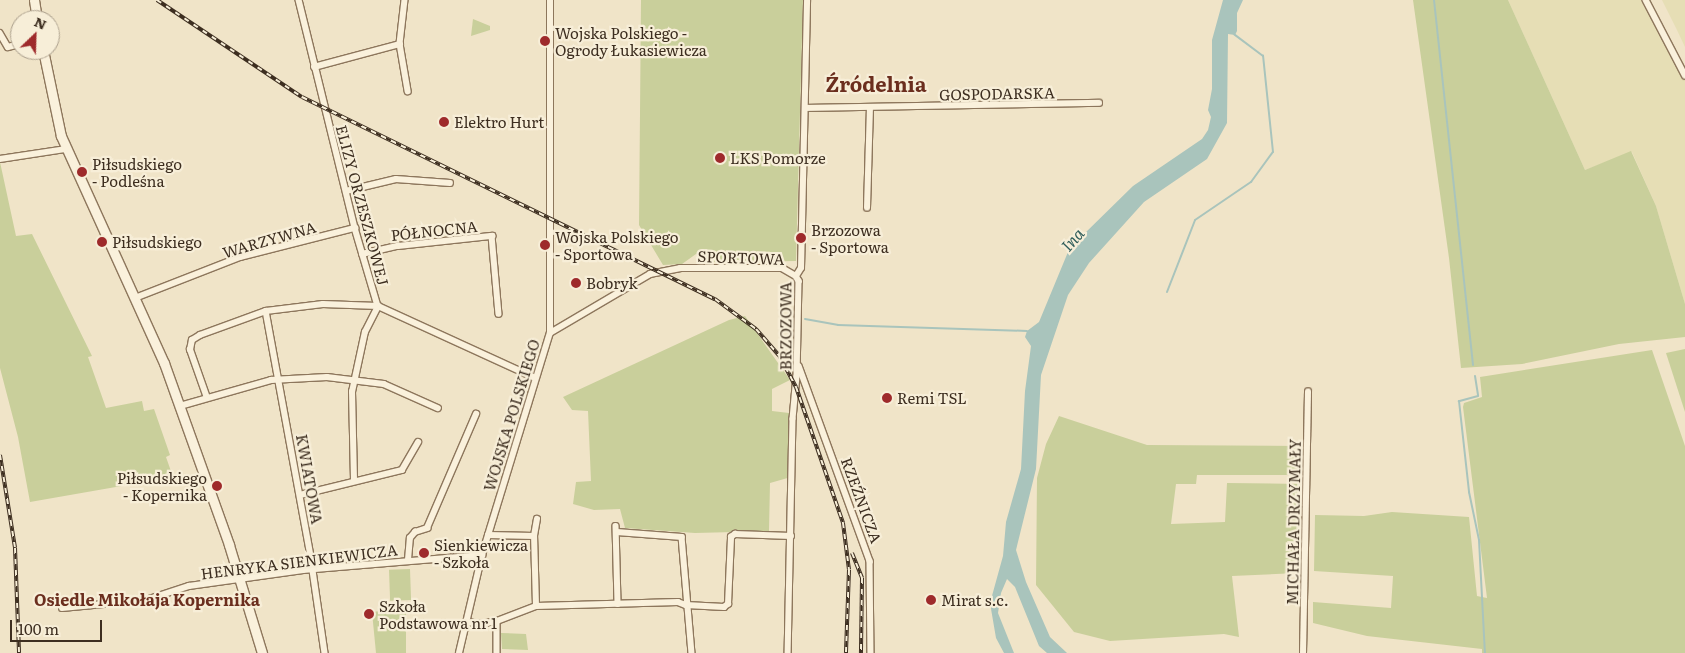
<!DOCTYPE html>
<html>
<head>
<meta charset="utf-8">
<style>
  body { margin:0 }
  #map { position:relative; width:1685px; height:653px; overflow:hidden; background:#f0e4c8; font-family:Literata,serif }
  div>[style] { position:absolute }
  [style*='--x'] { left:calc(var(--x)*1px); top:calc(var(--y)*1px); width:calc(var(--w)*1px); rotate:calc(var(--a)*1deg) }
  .farmland>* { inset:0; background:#e6deb5 }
  .green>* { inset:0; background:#c9cf9b; transform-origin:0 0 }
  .water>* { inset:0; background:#a9c4bc }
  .stream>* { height:2px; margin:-1px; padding:0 1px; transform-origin:1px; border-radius:1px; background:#a9c4bc }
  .roads { filter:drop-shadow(1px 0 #8d765c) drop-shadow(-1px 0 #8d765c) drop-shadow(0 1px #8d765c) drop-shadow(0 -1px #8d765c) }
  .street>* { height:5.5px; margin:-2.75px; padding:0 2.75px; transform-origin:2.75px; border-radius:2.75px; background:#faf1dc }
  .secondary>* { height:9px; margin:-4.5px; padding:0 4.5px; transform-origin:4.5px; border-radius:4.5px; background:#faf1dc }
  .rail>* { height:4px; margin-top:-2px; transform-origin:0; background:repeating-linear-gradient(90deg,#f7eed8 0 5.5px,#3d2e20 0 11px); box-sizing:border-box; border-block:1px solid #3d2e20 }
  .dots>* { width:14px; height:14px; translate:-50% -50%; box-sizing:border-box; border:2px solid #f7eed8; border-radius:50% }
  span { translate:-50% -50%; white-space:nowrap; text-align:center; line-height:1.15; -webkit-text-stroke:4.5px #f7eed8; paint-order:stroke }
  .poi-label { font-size:15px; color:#3d2e20 }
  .left { translate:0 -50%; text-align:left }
  .right { translate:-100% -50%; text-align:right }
  .street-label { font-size:15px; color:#3d2e20 }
  .water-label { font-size:16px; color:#2f5d5a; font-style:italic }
  .neighbourhood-label { font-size:16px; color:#6b2e1e; font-weight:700 }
  .district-label { font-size:20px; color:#6b2e1e; font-weight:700 }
  .north { position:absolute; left:10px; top:10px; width:50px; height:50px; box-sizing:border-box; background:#f7eed8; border:1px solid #ada18e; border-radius:50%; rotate:24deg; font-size:14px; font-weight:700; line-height:20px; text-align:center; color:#3d2e20 }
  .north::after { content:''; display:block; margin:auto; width:18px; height:22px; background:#9e2a2b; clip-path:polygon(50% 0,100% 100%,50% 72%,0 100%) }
  .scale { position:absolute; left:10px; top:620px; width:92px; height:22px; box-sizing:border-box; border:2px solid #3d2e20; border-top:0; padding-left:6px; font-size:15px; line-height:18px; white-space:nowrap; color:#3d2e20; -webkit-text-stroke:4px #f7eed8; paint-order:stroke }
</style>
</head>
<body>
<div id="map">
  <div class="farmland">
    <i style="clip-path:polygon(1508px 0,1647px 0,1685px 78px,1685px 304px,1656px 206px,1632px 152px,1585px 170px)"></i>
    <i style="clip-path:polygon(1662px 0,1685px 0,1685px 47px,1676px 28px)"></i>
  </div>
  <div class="green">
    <i style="clip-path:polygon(641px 0,803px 0,796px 261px,707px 262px,696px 254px,682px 264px,663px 265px,639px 225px)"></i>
    <i style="clip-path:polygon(1413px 0,1508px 0,1585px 170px,1631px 151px,1656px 206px,1685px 304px,1685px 337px,1619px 344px,1522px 364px,1461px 368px,1449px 258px)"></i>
    <i style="clip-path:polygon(473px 19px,490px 26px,490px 30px,471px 36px)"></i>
    <i style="clip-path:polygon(0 162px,16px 236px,32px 234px,92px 356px,88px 357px,106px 408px,142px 401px,144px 411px,154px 409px,170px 455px,166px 457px,173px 477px,30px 502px,18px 437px,0 368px)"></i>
    <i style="clip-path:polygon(745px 316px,790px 380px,772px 389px,772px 411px,789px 413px,791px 477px,770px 483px,769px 531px,695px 533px,625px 528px,620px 509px,594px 510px,573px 504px,576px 482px,591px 481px,588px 411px,572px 410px,563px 397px,729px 320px)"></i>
    <i style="clip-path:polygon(1685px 349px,1685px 412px,1666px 353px)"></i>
    <i style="clip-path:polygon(1652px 350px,1685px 446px,1685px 653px,1482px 653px,1482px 649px,1367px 636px,1313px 623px,1313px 602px,1391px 608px,1393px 576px,1314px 571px,1315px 515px,1364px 516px,1392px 512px,1469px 517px,1477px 596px,1487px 598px,1463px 407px,1464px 403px,1482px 397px,1480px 377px)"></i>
    <i style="clip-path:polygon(1059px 416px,1147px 445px,1301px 446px,1301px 475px,1197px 475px,1196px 484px,1176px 484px,1171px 524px,1225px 522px,1227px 483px,1301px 484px,1298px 573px,1232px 576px,1239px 637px,1224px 634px,1110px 641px,1074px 632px,1036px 585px,1037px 478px,1046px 444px)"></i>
    <i style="left:410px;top:569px;width:31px;height:21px;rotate:88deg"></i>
    <i style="clip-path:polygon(406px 608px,406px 653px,376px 653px,372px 612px)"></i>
    <i style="clip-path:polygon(501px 633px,526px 634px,528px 650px,502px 649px)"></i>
  </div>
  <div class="water">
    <i style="clip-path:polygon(1223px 0,1243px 0,1237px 13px,1237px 31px,1235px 35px,1228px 34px,1227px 123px,1207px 159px,1144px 202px,1089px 263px,1068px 295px,1041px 375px,1036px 469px,1016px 550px,1026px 582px,1050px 637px,1067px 653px,1047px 653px,1039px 646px,1015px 587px,1007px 579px,1001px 593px,998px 613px,1014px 653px,1004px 653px,996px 638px,990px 603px,1003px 556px,1006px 522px,1021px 469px,1025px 391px,1031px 346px,1025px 337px,1027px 331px,1039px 322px,1068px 252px,1082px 236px,1133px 186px,1202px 139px,1208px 130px,1211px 117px,1208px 110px,1212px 89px,1212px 40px)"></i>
  </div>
  <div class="stream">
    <i style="--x:1434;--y:0;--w:367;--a:83.9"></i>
    <i style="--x:1167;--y:292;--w:77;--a:-68.7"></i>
    <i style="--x:1195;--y:220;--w:68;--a:-34.2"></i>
    <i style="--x:1251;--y:182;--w:37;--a:-54"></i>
    <i style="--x:1273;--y:152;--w:97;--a:-95.9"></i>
    <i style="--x:1263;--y:56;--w:36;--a:-143"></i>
    <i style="--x:805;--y:319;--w:34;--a:10"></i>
    <i style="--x:838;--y:325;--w:189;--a:1.8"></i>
    <i style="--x:1475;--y:376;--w:20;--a:81"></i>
    <i style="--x:1478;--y:396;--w:20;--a:165"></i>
    <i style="--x:1459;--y:401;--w:92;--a:83.7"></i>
    <i style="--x:1469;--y:492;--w:49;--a:78.2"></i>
    <i style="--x:1479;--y:540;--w:113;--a:87"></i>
  </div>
  <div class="roads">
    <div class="street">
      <i style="--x:299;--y:0;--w:235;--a:76.2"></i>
      <i style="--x:355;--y:228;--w:81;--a:73.6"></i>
      <i style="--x:378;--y:306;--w:173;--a:24.6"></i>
      <i style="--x:405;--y:0;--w:44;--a:96.5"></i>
      <i style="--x:400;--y:44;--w:48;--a:80.3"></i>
      <i style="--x:1646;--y:0;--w:85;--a:62.5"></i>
      <i style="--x:0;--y:33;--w:16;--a:60"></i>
      <i style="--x:8;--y:47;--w:12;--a:-14"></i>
      <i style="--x:314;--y:67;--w:89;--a:-15"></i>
      <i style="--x:806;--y:108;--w:293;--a:-1"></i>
      <i style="--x:0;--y:159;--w:67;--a:-8.6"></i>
      <i style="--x:346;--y:191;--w:51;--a:-13.5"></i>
      <i style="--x:396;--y:179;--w:54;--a:4.2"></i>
      <i style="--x:867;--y:208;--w:100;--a:-88.3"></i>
      <i style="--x:362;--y:254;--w:37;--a:-13"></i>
      <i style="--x:398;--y:246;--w:95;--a:-6.1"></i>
      <i style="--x:492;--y:236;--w:78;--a:84.9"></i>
      <i style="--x:796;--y:276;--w:9;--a:-58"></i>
      <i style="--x:801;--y:268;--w:268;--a:-88.7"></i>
      <i style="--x:135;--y:298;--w:113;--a:-21.3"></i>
      <i style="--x:240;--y:257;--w:119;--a:-14.2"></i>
      <i style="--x:266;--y:311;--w:250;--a:79.6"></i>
      <i style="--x:311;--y:557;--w:97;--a:81.7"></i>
      <i style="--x:550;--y:333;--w:116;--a:-30.5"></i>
      <i style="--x:650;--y:274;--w:31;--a:-11"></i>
      <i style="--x:680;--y:268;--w:102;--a:0"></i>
      <i style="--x:782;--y:268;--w:16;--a:30"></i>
      <i style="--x:796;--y:276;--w:6;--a:59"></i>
      <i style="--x:799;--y:281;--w:95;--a:91.2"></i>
      <i style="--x:797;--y:376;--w:43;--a:95.3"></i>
      <i style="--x:793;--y:419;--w:234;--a:91.2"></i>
      <i style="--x:799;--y:366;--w:208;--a:70"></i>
      <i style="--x:870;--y:561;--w:92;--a:89.4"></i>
      <i style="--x:207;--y:398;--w:51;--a:-109.5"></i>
      <i style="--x:190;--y:350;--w:10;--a:-79"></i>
      <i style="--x:192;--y:340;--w:9;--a:-32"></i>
      <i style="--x:200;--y:335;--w:70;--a:-20"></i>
      <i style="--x:266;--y:311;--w:57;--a:-7"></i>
      <i style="--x:323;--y:304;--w:55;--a:2.1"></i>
      <i style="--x:180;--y:406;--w:95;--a:-15.9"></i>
      <i style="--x:271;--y:380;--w:56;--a:-3.1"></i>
      <i style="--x:327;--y:377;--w:57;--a:7"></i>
      <i style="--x:384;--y:384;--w:59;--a:24"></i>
      <i style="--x:354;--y:480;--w:88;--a:-91.3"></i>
      <i style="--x:352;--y:392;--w:61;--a:-77.8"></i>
      <i style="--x:365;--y:332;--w:29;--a:-63"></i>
      <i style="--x:300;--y:495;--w:105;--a:-13.8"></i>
      <i style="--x:402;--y:470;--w:32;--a:-60"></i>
      <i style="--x:616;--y:526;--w:78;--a:88.5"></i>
      <i style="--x:617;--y:532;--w:65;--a:4.4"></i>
      <i style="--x:682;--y:537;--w:116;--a:85.1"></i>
      <i style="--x:488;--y:535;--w:46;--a:1.2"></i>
      <i style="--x:408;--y:560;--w:22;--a:-85"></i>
      <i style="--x:410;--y:538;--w:8;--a:-50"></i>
      <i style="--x:415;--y:532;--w:13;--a:-18"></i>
      <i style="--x:427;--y:528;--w:124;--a:-66.7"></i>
      <i style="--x:536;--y:606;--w:70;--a:-91.6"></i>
      <i style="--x:534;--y:536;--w:17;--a:-80"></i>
      <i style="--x:62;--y:608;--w:84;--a:-5.4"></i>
      <i style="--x:146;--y:600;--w:45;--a:-18"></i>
      <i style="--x:189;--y:586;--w:115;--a:-8"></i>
      <i style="--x:303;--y:570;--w:180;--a:-4.8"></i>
      <i style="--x:497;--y:621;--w:32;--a:90"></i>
      <i style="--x:466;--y:622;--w:16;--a:7"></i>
      <i style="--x:482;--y:624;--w:15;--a:-11"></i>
      <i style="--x:497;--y:621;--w:42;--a:-21"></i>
      <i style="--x:536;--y:606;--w:142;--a:-1.6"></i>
      <i style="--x:678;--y:602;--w:9;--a:21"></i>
      <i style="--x:686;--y:605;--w:38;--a:3"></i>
      <i style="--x:724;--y:607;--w:5;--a:-37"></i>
      <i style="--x:728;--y:604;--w:67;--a:-87.4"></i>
      <i style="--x:731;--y:537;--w:5;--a:-37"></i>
      <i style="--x:735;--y:534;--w:56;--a:2"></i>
      <i style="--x:459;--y:653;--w:101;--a:-76.8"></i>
      <i style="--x:482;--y:555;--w:232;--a:-73"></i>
      <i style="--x:550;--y:333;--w:333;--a:-90"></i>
      <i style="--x:1303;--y:653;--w:261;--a:-88.9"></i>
    </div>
    <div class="secondary">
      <i style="--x:34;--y:0;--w:20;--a:81"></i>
      <i style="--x:43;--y:50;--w:88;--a:78.2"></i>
      <i style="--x:61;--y:136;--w:249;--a:65.6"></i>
      <i style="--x:164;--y:363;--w:193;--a:70.3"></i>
      <i style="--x:229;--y:545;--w:113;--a:73"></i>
    </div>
  </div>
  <div class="rail">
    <i style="--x:157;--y:0;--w:174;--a:33.8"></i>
    <i style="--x:302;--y:97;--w:460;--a:26.1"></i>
    <i style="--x:715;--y:299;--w:51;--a:36.2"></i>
    <i style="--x:756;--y:329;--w:37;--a:49"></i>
    <i style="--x:780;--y:357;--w:34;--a:62"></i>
    <i style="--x:796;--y:387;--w:144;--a:70.9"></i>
    <i style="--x:843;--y:523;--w:47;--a:82.7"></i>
    <i style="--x:849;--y:570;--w:83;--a:92.1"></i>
    <i style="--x:0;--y:455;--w:94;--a:80.8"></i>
    <i style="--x:15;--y:548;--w:105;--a:87.8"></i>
    <i style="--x:852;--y:553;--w:27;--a:68"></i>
    <i style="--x:862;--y:578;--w:75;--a:90.8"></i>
  </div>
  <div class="dots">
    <i style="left:545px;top:41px;background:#9e2a2b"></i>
    <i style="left:444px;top:122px;background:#9e2a2b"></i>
    <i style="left:720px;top:158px;background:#9e2a2b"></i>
    <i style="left:82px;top:172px;background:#9e2a2b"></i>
    <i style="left:801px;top:238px;background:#9e2a2b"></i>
    <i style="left:102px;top:242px;background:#9e2a2b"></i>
    <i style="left:545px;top:245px;background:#9e2a2b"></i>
    <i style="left:576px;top:283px;background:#9e2a2b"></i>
    <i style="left:887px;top:398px;background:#9e2a2b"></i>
    <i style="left:217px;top:486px;background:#9e2a2b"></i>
    <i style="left:424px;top:553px;background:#9e2a2b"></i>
    <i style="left:931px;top:600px;background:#9e2a2b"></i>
    <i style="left:369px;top:614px;background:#9e2a2b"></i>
  </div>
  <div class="poi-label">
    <span class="left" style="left:555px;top:41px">Wojska Polskiego -<br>Ogrody Łukasiewicza</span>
    <span class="left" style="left:454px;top:122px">Elektro Hurt</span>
    <span class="left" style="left:730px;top:158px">LKS Pomorze</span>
    <span class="left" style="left:92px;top:172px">Piłsudskiego<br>- Podleśna</span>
    <span class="left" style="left:811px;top:238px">Brzozowa<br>- Sportowa</span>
    <span class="left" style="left:555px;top:245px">Wojska Polskiego<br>- Sportowa</span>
    <span class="left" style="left:112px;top:242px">Piłsudskiego</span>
    <span class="left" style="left:586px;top:283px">Bobryk</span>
    <span class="left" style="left:897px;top:398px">Remi TSL</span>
    <span class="right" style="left:207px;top:486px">Piłsudskiego<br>- Kopernika</span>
    <span class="left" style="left:434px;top:553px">Sienkiewicza<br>- Szkoła</span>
    <span class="left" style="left:941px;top:600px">Mirat s.c.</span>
    <span class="left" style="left:379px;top:614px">Szkoła<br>Podstawowa nr 1</span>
  </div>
  <div class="street-label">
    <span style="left:997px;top:93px;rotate:-1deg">GOSPODARSKA</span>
    <span style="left:363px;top:205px;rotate:75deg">ELIZY ORZESZKOWEJ</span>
    <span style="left:434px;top:230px;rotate:-6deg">PÓŁNOCNA</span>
    <span style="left:269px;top:239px;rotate:-16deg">WARZYWNA</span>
    <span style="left:741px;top:257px;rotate:2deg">SPORTOWA</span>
    <span style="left:785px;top:326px;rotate:-90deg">BRZOZOWA</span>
    <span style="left:511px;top:415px;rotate:-73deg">WOJSKA POLSKIEGO</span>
    <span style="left:310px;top:479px;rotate:80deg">KWIATOWA</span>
    <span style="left:862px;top:500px;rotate:70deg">RZEŹNICZA</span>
    <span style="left:1293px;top:522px;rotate:-89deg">MICHAŁA DRZYMAŁY</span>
    <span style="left:299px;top:561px;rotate:-7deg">HENRYKA SIENKIEWICZA</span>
  </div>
  <div class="water-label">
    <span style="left:1072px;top:239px;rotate:-49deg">Ina</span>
  </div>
  <div class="neighbourhood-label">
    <span style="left:147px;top:599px">Osiedle Mikołaja Kopernika</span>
  </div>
  <div class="district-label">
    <span style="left:876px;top:83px">Źródelnia</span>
  </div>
  <div class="north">N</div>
  <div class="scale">100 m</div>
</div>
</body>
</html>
